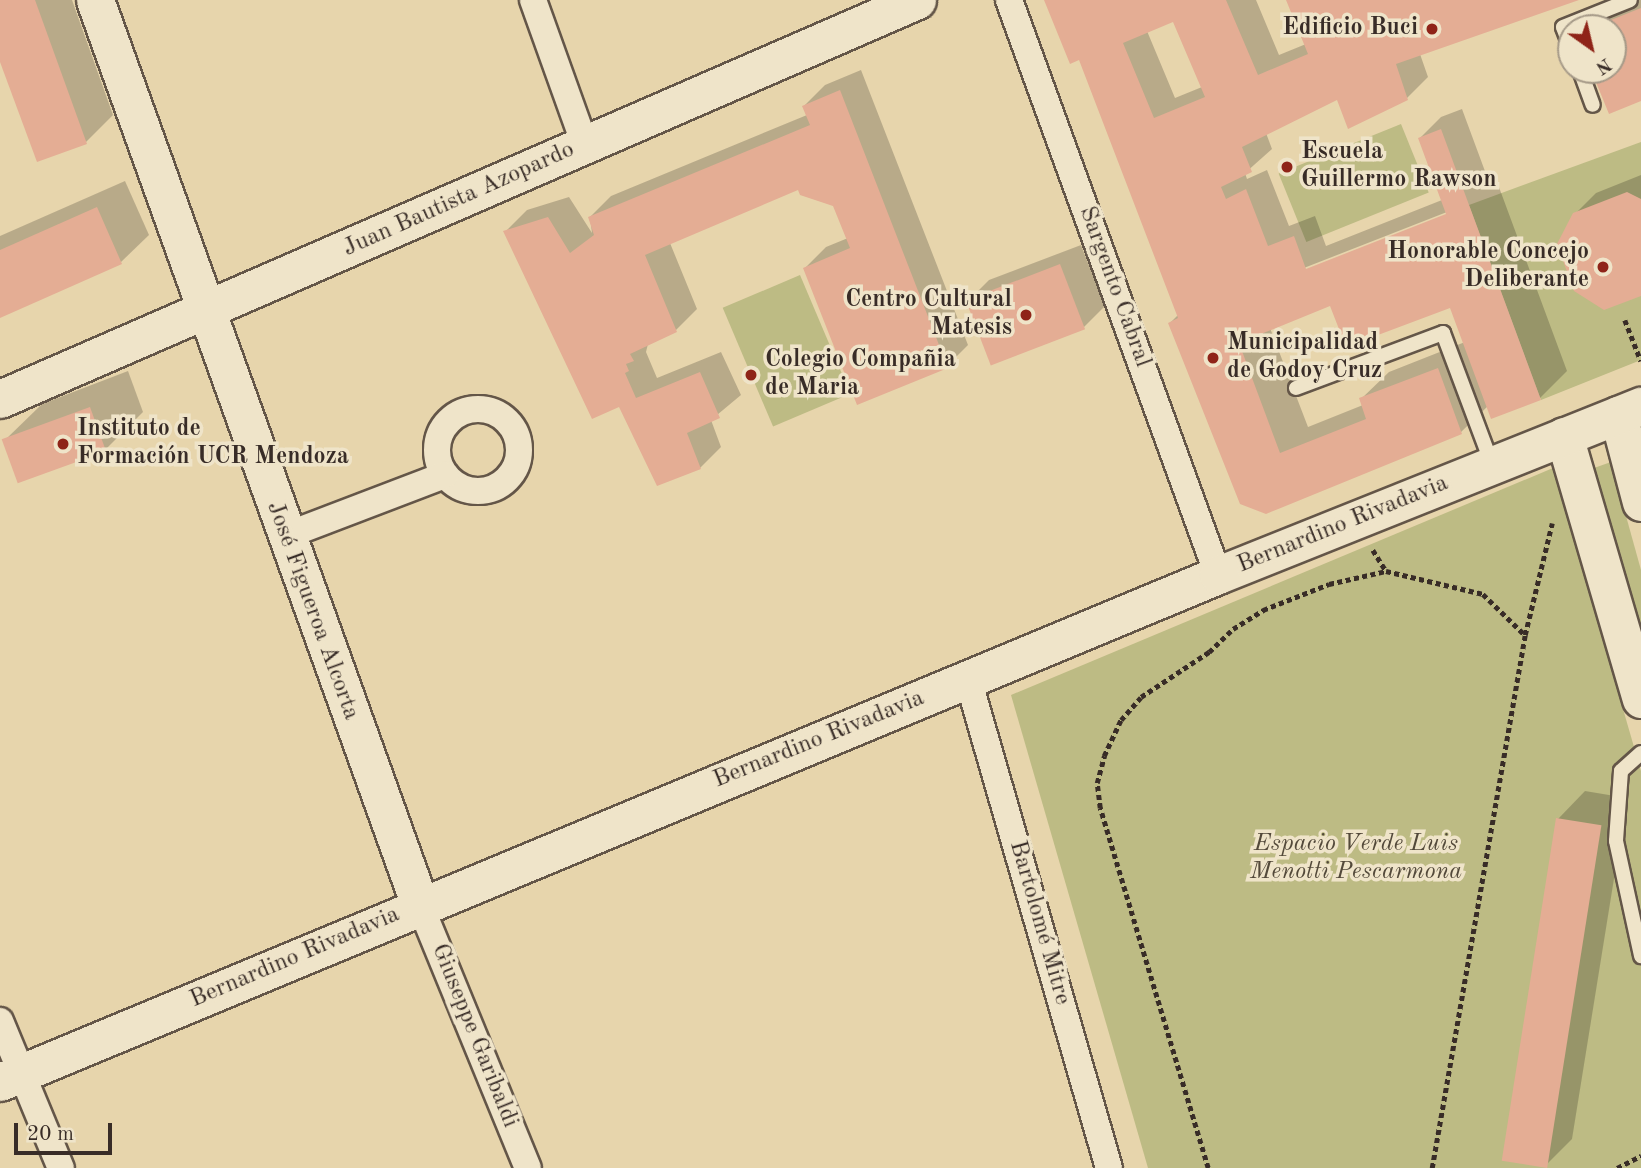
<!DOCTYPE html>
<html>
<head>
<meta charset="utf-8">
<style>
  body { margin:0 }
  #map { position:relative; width:1641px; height:1168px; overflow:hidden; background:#e7d5ac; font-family:"Old Standard TT",serif }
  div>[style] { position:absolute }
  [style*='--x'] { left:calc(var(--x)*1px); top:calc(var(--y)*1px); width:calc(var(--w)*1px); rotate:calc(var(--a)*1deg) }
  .green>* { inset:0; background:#bdbb84; transform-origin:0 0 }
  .shadow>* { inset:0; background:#0003 }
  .building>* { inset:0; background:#e4ad94; transform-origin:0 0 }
  .path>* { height:4.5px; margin-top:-2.25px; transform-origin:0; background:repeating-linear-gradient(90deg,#382c27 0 5px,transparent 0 8.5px) }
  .roads { filter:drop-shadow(2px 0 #645648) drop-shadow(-2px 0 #645648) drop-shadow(0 2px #645648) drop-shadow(0 -2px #645648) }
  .lane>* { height:14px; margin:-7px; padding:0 7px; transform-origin:7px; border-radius:7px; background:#efe4c9 }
  .street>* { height:26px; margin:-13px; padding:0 13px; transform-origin:13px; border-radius:13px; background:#efe4c9 }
  .street>.ring { margin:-13px; padding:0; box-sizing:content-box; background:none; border:26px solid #efe4c9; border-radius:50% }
  .secondary>* { height:37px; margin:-18.5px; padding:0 18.5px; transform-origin:18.5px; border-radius:18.5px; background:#efe4c9 }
  .dots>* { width:19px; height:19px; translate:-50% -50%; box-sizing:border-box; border:4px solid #efe4c9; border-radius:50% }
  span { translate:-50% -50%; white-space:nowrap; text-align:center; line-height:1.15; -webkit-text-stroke:7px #efe4c9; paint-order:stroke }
  .poi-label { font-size:24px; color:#382c27; font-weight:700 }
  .right { translate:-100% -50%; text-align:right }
  .left { translate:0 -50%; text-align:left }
  .street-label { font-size:24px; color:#382c27 }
  .park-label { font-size:24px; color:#53493a; font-style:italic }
  .north { position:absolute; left:1557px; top:14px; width:70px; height:70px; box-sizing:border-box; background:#efe4c9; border:2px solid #a69a88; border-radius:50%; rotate:146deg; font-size:19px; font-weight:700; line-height:28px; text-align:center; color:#382c27 }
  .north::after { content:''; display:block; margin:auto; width:24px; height:32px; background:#8f2418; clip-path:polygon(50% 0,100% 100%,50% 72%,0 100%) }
  .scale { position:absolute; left:14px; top:1123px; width:98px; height:32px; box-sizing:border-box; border:4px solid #382c27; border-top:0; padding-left:9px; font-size:21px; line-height:24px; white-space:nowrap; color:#382c27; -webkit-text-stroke:5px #efe4c9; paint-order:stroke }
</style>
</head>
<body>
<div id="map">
  <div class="green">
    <i style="left:1401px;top:124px;width:74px;height:132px;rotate:68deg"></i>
    <i style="clip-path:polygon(1641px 142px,1641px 360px,1541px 400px,1469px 205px)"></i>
    <i style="left:800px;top:275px;width:129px;height:84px;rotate:67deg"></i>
    <i style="clip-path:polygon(1611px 462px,1641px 570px,1641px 635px,1594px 468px)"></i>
    <i style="clip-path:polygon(1553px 468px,1641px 771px,1641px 1168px,1148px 1168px,1011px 695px)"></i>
  </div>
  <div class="shadow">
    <i style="clip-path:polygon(0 0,72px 0,113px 115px,86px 142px,0 56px)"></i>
    <i style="clip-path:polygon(evenodd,1045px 0,1256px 0,1279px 55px,1306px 44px,1287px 0,1575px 0,1420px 54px,1428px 77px,1407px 98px,1338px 98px,1266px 133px,1272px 149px,1245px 173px,1247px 179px,1267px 170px,1289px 226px,1315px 216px,1326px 246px,1442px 200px,1420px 138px,1441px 117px,1462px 109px,1489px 182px,1496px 179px,1567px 371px,1540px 398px,1488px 406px,1461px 432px,1266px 512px,1170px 323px,1178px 315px,1080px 58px,1045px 0,1174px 19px,1202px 87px,1175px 98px,1147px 31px,1174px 19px,1045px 0,1447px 212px,1447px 216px,1195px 314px,1194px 311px,1447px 212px,1045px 0,1331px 304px,1451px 305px,1465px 342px,1389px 372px,1361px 399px,1363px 405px,1308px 427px,1270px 328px,1331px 304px)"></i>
    <i style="clip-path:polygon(1633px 0,1641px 0,1641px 100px,1593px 70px,1613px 70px,1613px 28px,1585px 28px,1600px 13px)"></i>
    <i style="clip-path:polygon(861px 70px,968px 345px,947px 366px,805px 268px,826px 247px,848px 238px,834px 205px,799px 188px,670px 243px,697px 309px,676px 330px,648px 344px,646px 352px,657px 378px,721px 352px,741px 395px,711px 420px,721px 447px,700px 468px,620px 404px,506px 231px,527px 210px,569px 197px,592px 233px,590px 217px,611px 196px,807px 115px,804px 106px,825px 85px)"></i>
    <i style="clip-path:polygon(1641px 175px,1641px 294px,1575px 214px,1596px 193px)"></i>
    <i style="clip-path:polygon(125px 181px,149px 235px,121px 262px,0 316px,0 236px)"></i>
    <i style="clip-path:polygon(1081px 245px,1105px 306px,1084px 327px,968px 301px,989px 280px)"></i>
    <i style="clip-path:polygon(128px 371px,143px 412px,105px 450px,4px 441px,42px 404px)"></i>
    <i style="clip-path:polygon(1585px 791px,1627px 798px,1572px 1139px,1545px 1166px,1558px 819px)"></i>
  </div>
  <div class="building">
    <i style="clip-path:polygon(0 0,35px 0,87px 144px,37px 162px,0 62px)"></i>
    <i style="clip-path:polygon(evenodd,1044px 0,1226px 0,1258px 75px,1308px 54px,1286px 0,1579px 0,1396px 64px,1408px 100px,1348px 129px,1337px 100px,1242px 147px,1252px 172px,1221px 187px,1226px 199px,1246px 189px,1268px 246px,1294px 236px,1306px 269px,1446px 214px,1418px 138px,1441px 129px,1541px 400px,1491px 419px,1450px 308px,1346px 347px,1330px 306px,1239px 343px,1280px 453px,1366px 419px,1359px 398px,1438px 368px,1462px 434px,1266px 514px,1240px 504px,1168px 323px,1178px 318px,1079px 60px,1070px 64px,1044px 0,1173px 22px,1205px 97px,1154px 118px,1123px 43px,1173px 22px)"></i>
    <i style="clip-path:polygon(1641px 8px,1641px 101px,1609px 114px,1591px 70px,1613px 70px,1613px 28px,1591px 28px)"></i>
    <i style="clip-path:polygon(840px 90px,948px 368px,857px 405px,803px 268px,850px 248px,833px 206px,800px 195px,798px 190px,645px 255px,677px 332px,630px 354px,634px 361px,626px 364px,629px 371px,625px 373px,636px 398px,700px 372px,720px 418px,687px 433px,701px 469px,657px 486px,619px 407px,592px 419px,503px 231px,548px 217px,570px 253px,594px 235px,588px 217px,810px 125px,802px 106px)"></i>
    <i style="clip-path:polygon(1627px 192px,1641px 199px,1641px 296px,1604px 310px,1574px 291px,1557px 244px,1573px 213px)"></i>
    <i style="clip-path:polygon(97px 207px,122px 264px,0 318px,0 250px)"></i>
    <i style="left:1060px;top:264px;width:70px;height:101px;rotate:69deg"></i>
    <i style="left:90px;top:407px;width:47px;height:94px;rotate:70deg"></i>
    <i style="left:1556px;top:818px;width:46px;height:347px;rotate:9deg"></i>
  </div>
  <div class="path">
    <i style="--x:1625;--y:320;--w:44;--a:68.7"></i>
    <i style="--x:1373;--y:550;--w:25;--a:58"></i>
    <i style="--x:1386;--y:571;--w:100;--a:13.3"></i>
    <i style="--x:1483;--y:594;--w:59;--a:44.3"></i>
    <i style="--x:1208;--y:1168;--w:376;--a:-106.7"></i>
    <i style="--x:1100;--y:808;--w:25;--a:-97"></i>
    <i style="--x:1097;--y:783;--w:28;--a:-75"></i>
    <i style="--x:1104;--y:756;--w:40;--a:-65"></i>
    <i style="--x:1121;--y:720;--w:30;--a:-49"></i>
    <i style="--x:1141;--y:697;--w:82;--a:-33.5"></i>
    <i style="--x:1209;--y:652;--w:33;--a:-44"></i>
    <i style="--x:1233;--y:629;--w:36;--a:-32"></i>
    <i style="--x:1263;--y:610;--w:71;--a:-21.5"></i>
    <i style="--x:1329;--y:584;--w:58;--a:-12.8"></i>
    <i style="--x:1432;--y:1168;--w:541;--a:-80.1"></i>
    <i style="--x:1525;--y:635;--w:115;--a:-76.4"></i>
    <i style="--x:1617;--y:1168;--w:27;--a:-27"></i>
  </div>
  <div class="roads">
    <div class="lane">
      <i style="--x:1571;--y:48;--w:22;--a:-111"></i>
      <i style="--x:1563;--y:27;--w:72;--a:-21.9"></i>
      <i style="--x:1580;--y:70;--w:37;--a:70"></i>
      <i style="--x:1296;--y:388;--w:157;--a:-20.5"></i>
      <i style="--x:1443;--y:333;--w:140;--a:69.5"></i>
      <i style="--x:1641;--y:753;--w:27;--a:138"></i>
      <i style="--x:1621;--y:771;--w:70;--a:94.1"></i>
      <i style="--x:1616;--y:841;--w:118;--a:77.7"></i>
    </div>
    <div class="street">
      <i style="--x:533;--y:0;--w:154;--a:70.3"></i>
      <i style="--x:1009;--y:0;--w:612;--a:70.02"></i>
      <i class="ring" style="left:437px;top:409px;width:56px;height:56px"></i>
      <i style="--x:285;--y:536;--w:171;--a:-20.9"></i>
      <i style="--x:968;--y:679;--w:509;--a:73.92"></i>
      <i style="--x:420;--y:905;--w:284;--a:67.7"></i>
      <i style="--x:0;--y:1021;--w:159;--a:67.5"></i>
    </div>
    <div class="secondary">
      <i style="--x:95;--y:0;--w:962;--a:70.25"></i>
      <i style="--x:0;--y:399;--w:1000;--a:-23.51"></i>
      <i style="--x:1618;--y:415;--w:90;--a:75.2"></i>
      <i style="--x:1564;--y:436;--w:274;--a:73.7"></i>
      <i style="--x:0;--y:1082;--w:1319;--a:-22.6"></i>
      <i style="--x:1218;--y:575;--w:456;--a:-21.8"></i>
    </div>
  </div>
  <div class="dots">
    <i style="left:1432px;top:29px;background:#8f2418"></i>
    <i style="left:1287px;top:167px;background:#8f2418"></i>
    <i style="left:1603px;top:267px;background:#8f2418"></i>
    <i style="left:1026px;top:315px;background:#8f2418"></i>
    <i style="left:1213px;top:358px;background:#8f2418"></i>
    <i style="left:751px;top:375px;background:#8f2418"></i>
    <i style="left:63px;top:444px;background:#8f2418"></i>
  </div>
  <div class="poi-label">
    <span class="right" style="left:1418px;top:29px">Edificio Buci</span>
    <span class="left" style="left:1301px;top:167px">Escuela<br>Guillermo Rawson</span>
    <span class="right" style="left:1589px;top:267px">Honorable Concejo<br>Deliberante</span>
    <span class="right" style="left:1012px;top:315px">Centro Cultural<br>Matesis</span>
    <span class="left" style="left:1227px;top:358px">Municipalidad<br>de Godoy Cruz</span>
    <span class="left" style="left:765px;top:375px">Colegio Compañia<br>de Maria</span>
    <span class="left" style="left:77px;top:444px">Instituto de<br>Formación UCR Mendoza</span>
  </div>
  <div class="street-label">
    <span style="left:459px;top:200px;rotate:-24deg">Juan Bautista Azopardo</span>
    <span style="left:1114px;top:287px;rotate:70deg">Sargento Cabral</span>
    <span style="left:1343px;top:525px;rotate:-22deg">Bernardino Rivadavia</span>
    <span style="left:312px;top:611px;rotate:70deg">José Figueroa Alcorta</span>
    <span style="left:819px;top:740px;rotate:-22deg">Bernardino Rivadavia</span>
    <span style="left:1039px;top:923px;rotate:74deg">Bartolomé Mitre</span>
    <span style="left:295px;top:958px;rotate:-23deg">Bernardino Rivadavia</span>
    <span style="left:474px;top:1036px;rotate:68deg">Giuseppe Garibaldi</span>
  </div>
  <div class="park-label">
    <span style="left:1356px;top:859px">Espacio Verde Luis<br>Menotti Pescarmona</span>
  </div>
  <div class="north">N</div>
  <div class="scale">20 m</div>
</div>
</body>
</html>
